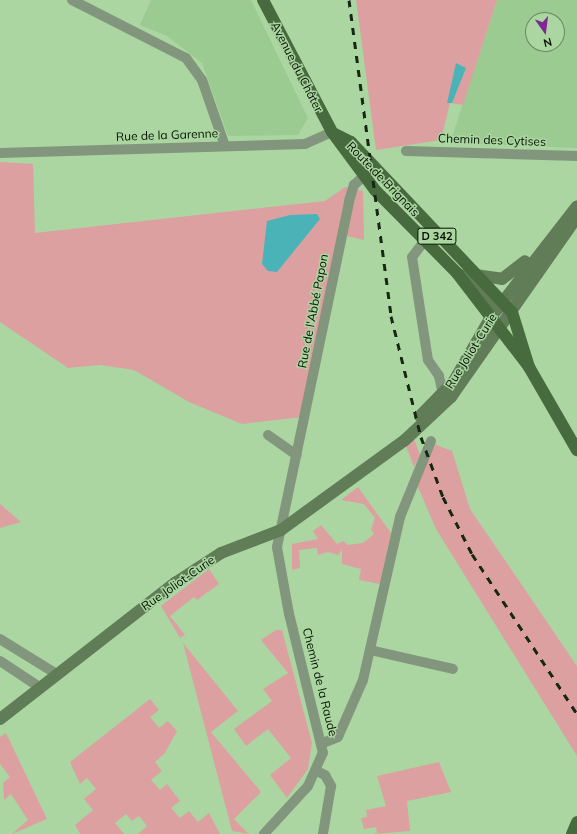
<!DOCTYPE html>
<html>
<head>
<meta charset="utf-8">
<style>
  body { margin:0 }
  #map { position:relative; width:577px; height:834px; overflow:hidden; background:#abd6a1; font-family:Mulish,sans-serif }
  div>[style] { position:absolute }
  [style*='--x'] { left:calc(var(--x)*1px); top:calc(var(--y)*1px); width:calc(var(--w)*1px); rotate:calc(var(--a)*1deg) }
  .built>* { inset:0; background:#9ccb91 }
  .green>* { inset:0; background:#dda0a0 }
  .water>* { inset:0; background:#4ab3b8 }
  .minor>* { height:10px; margin:-5px; padding:0 5px; transform-origin:5px; border-radius:5px; background:#82967d }
  .secondary>* { height:12px; margin:-6px; padding:0 6px; transform-origin:6px; border-radius:6px; background:#607d58 }
  .primary>* { height:12px; margin:-6px; padding:0 6px; transform-origin:6px; border-radius:6px; background:#476b3e }
  .rail>* { height:3px; margin-top:-1.5px; transform-origin:0; background:repeating-linear-gradient(90deg,#162713 0 7px,transparent 0 14px) }
  span { translate:-50% -50%; white-space:nowrap; text-align:center; line-height:1.15; -webkit-text-stroke:3px #abd6a1; paint-order:stroke }
  .shield-label span { padding:1px 3px; background:#abd6a1; border:1px solid; border-radius:3px; -webkit-text-stroke-width:0 }
  .shield-label { font-size:11px; color:#041202; font-weight:700 }
  .street-label { font-size:12px; color:#041202 }
  .north { position:absolute; left:525px; top:12px; width:40px; height:40px; box-sizing:border-box; background:#abd6a1; border:1px solid #688861; border-radius:50%; rotate:166deg; font-size:11px; font-weight:700; line-height:16px; text-align:center; color:#041202 }
  .north::after { content:''; display:block; margin:auto; width:14px; height:18px; background:#802794; clip-path:polygon(50% 0,100% 100%,50% 72%,0 100%) }
</style>
</head>
<body>
<div id="map">
  <div class="built">
    <i style="clip-path:polygon(151px 0,251px 0,308px 118px,298px 135px,228px 136px,202px 63px,167px 36px,140px 25px)"></i>
    <i style="clip-path:polygon(evenodd,497px 0,577px 0,577px 148px,450px 143px,497px 0,533px 20px,557px 20px,557px 44px,533px 44px,533px 20px)"></i>
  </div>
  <div class="green">
    <i style="clip-path:polygon(356px 0,497px 0,463px 105px,450px 103px,441px 140px,376px 150px)"></i>
    <i style="clip-path:polygon(0 162px,33px 164px,35px 233px,325px 201px,345px 187px,363px 191px,364px 240px,338px 234px,302px 417px,242px 424px,189px 402px,134px 370px,100px 365px,68px 368px,0 322px)"></i>
    <i style="clip-path:polygon(414px 439px,420px 455px,414px 467px,406px 446px)"></i>
    <i style="clip-path:polygon(434px 444px,452px 451px,470px 509px,577px 666px,577px 756px,436px 529px,417px 485px)"></i>
    <i style="clip-path:polygon(358px 487px,391px 533px,380px 584px,359px 580px,361px 569px,342px 564px,342px 550px,338px 555px,328px 552px,318px 555px,317px 548px,299px 550px,300px 568px,292px 570px,292px 544px,318px 539px,313px 531px,321px 525px,337px 544px,343px 541px,348px 545px,363px 543px,374px 534px,371px 529px,375px 518px,364px 504px,341px 500px)"></i>
    <i style="clip-path:polygon(0 504px,21px 522px,0 528px)"></i>
    <i style="clip-path:polygon(209px 569px,219px 584px,197px 600px,194px 597px,170px 616px,185px 635px,180px 638px,161px 606px)"></i>
    <i style="clip-path:polygon(276px 630px,282px 630px,312px 743px,308px 769px,287px 798px,270px 775px,291px 758px,268px 729px,246px 746px,234px 729px,272px 701px,263px 689px,288px 673px,261px 640px)"></i>
    <i style="clip-path:polygon(183px 643px,238px 711px,211px 732px,261px 792px,234px 819px,249px 834px,232px 831px)"></i>
    <i style="clip-path:polygon(150px 699px,159px 710px,150px 717px,159px 728px,168px 721px,177px 731px,165px 753px,155px 762px,162px 771px,151px 780px,160px 790px,167px 784px,180px 801px,171px 808px,180px 818px,189px 811px,198px 822px,209px 813px,220px 834px,138px 834px,147px 826px,139px 816px,132px 821px,126px 814px,115px 823px,124px 834px,80px 834px,75px 825px,93px 810px,84px 799px,96px 789px,87px 778px,80px 784px,70px 762px)"></i>
    <i style="clip-path:polygon(6px 733px,47px 819px,12px 834px,28px 820px,11px 794px,4px 800px,3px 783px,10px 777px,0 764px,0 737px)"></i>
    <i style="clip-path:polygon(439px 762px,451px 792px,407px 801px,410px 831px,373px 834px,377px 833px,376px 827px,364px 829px,361px 818px,367px 817px,366px 810px,386px 806px,377px 776px)"></i>
  </div>
  <div class="water">
    <i style="clip-path:polygon(456px 63px,466px 68px,452px 103px,447px 103px)"></i>
    <i style="clip-path:polygon(290px 215px,317px 214px,320px 219px,277px 272px,268px 271px,262px 264px,267px 221px)"></i>
  </div>
  <div class="minor">
    <i style="--x:72;--y:0;--w:128;--a:27"></i>
    <i style="--x:186;--y:58;--w:27;--a:54"></i>
    <i style="--x:202;--y:80;--w:70;--a:70.8"></i>
    <i style="--x:406;--y:151;--w:171;--a:1.7"></i>
    <i style="--x:0;--y:153;--w:305;--a:-1.7"></i>
    <i style="--x:305;--y:144;--w:30;--a:-24"></i>
    <i style="--x:425;--y:240;--w:21;--a:127"></i>
    <i style="--x:412;--y:257;--w:104;--a:81.2"></i>
    <i style="--x:428;--y:360;--w:19;--a:55"></i>
    <i style="--x:439;--y:376;--w:19;--a:78"></i>
    <i style="--x:268;--y:435;--w:35;--a:35"></i>
    <i style="--x:0;--y:639;--w:68;--a:31.8"></i>
    <i style="--x:370;--y:650;--w:85;--a:12.9"></i>
    <i style="--x:0;--y:661;--w:49;--a:33.4"></i>
    <i style="--x:323;--y:743;--w:16;--a:-22"></i>
    <i style="--x:338;--y:737;--w:62;--a:-66.3"></i>
    <i style="--x:363;--y:680;--w:167;--a:-77.2"></i>
    <i style="--x:400;--y:517;--w:82;--a:-67.8"></i>
    <i style="--x:317;--y:771;--w:9;--a:27"></i>
    <i style="--x:325;--y:775;--w:13;--a:61"></i>
    <i style="--x:331;--y:786;--w:49;--a:99.5"></i>
    <i style="--x:264;--y:834;--w:65;--a:-47.5"></i>
    <i style="--x:308;--y:786;--w:36;--a:-66"></i>
    <i style="--x:323;--y:753;--w:143;--a:-103.7"></i>
    <i style="--x:289;--y:614;--w:68;--a:-100.2"></i>
    <i style="--x:277;--y:547;--w:353;--a:-78.2"></i>
    <i style="--x:349;--y:201;--w:17;--a:-73"></i>
    <i style="--x:354;--y:185;--w:13;--a:-42"></i>
  </div>
  <div class="secondary">
    <i style="--x:461;--y:275;--w:50;--a:43.4"></i>
    <i style="--x:475;--y:275;--w:27;--a:8"></i>
    <i style="--x:502;--y:279;--w:29;--a:-38"></i>
    <i style="--x:420;--y:416;--w:49;--a:-45.8"></i>
    <i style="--x:454;--y:381;--w:74;--a:-60"></i>
    <i style="--x:491;--y:317;--w:140;--a:-52.2"></i>
    <i style="--x:0;--y:719;--w:222;--a:-37.9"></i>
    <i style="--x:175;--y:583;--w:55;--a:-33.1"></i>
    <i style="--x:221;--y:553;--w:64;--a:-21"></i>
    <i style="--x:281;--y:530;--w:153;--a:-36"></i>
    <i style="--x:405;--y:440;--w:63;--a:-43.1"></i>
    <i style="--x:451;--y:397;--w:220;--a:-55"></i>
  </div>
  <div class="primary">
    <i style="--x:263;--y:0;--w:149;--a:62.4"></i>
    <i style="--x:332;--y:132;--w:72;--a:53.4"></i>
    <i style="--x:375;--y:190;--w:117;--a:45.3"></i>
    <i style="--x:457;--y:273;--w:118;--a:52.5"></i>
    <i style="--x:335;--y:134;--w:18;--a:27"></i>
    <i style="--x:351;--y:142;--w:234;--a:46.6"></i>
    <i style="--x:512;--y:312;--w:58;--a:72.8"></i>
    <i style="--x:529;--y:367;--w:96;--a:60"></i>
    <i style="--x:572;--y:834;--w:13;--a:-67"></i>
  </div>
  <div class="rail">
    <i style="--x:349;--y:0;--w:319;--a:82.4"></i>
    <i style="--x:391;--y:316;--w:125;--a:76.1"></i>
    <i style="--x:421;--y:437;--w:64;--a:69.9"></i>
    <i style="--x:443;--y:497;--w:64;--a:63"></i>
    <i style="--x:472;--y:554;--w:191;--a:56.7"></i>
  </div>
  <div class="shield-label">
    <span style="left:437px;top:236px">D 342</span>
  </div>
  <div class="street-label">
    <span style="left:297px;top:67px;rotate:63deg">Avenue du Châter</span>
    <span style="left:167px;top:135px;rotate:-2deg">Rue de la Garenne</span>
    <span style="left:492px;top:140px;rotate:2deg">Chemin des Cytises</span>
    <span style="left:383px;top:179px;rotate:46deg">Route de Brignais</span>
    <span style="left:313px;top:311px;rotate:-79deg">Rue de l'Abbé Papon</span>
    <span style="left:471px;top:351px;rotate:-58deg">Rue Joliot-Curie</span>
    <span style="left:178px;top:583px;rotate:-35deg">Rue Joliot-Curie</span>
    <span style="left:320px;top:682px;rotate:76deg">Chemin de la Raude</span>
  </div>
  <div class="north">N</div>
</div>
</body>
</html>
